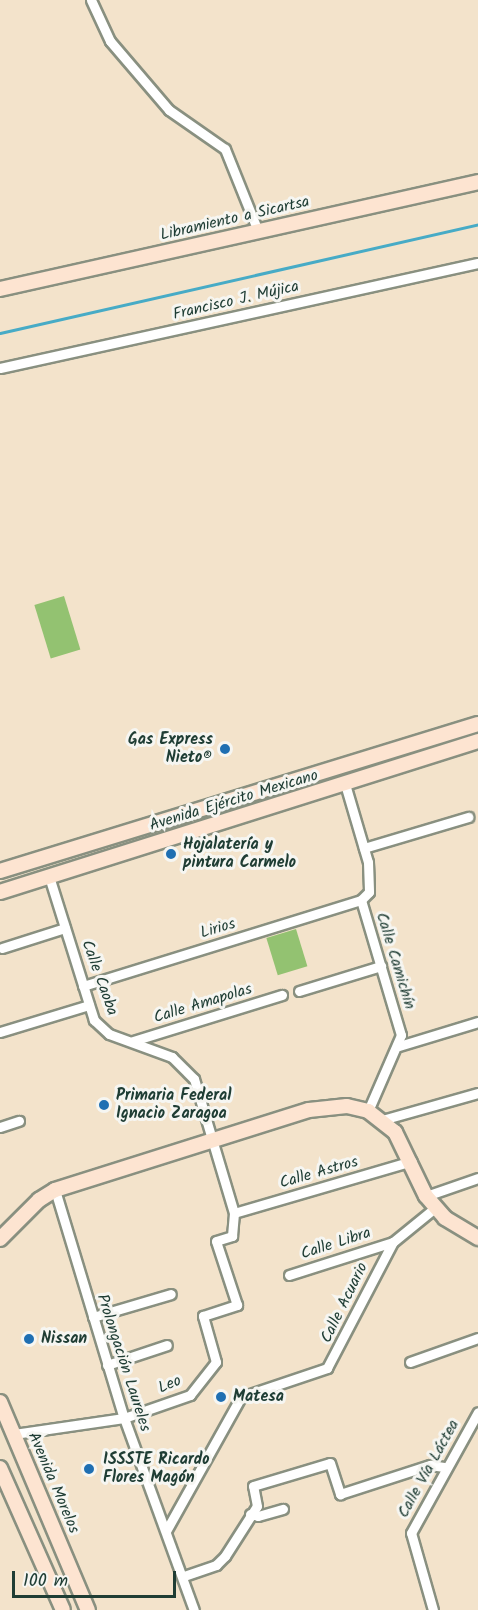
<!DOCTYPE html>
<html>
<head>
<meta charset="utf-8">
<style>
  body { margin:0 }
  #map { position:relative; width:478px; height:1610px; overflow:hidden; background:#f3e3cb; font-family:Kalam,sans-serif }
  div>[style] { position:absolute }
  [style*='--x'] { left:calc(var(--x)*1px); top:calc(var(--y)*1px); width:calc(var(--w)*1px); rotate:calc(var(--a)*1deg) }
  .green>* { inset:0; background:#93c271; transform-origin:0 0 }
  .stream>* { height:3px; margin:-1.5px; padding:0 1.5px; transform-origin:1.5px; border-radius:1.5px; background:#47abc6 }
  .roads { filter:drop-shadow(2px 0 #899080) drop-shadow(-2px 0 #899080) drop-shadow(0 2px #899080) drop-shadow(0 -2px #899080) }
  .street>* { height:9px; margin:-4.5px; padding:0 4.5px; transform-origin:4.5px; border-radius:4.5px; background:#fff }
  .secondary>* { height:14px; margin:-7px; padding:0 7px; transform-origin:7px; border-radius:7px; background:#fde4d1 }
  .dots>* { width:16px; height:16px; translate:-50% -50%; box-sizing:border-box; border:3px solid #f6f6f2; border-radius:50% }
  span { translate:-50% -50%; white-space:nowrap; text-align:center; line-height:1.15; -webkit-text-stroke:6px #f6f6f2; paint-order:stroke }
  .street-label { font-size:16px; color:#1f3d34 }
  .poi-label { font-size:16px; color:#1f3d34; font-weight:700 }
  .right { translate:-100% -50%; text-align:right }
  .left { translate:0 -50%; text-align:left }
  .scale { position:absolute; left:12px; top:1571px; width:164px; height:27px; box-sizing:border-box; border:3px solid #1f3d34; border-top:0; padding-left:8px; font-size:18px; line-height:21px; white-space:nowrap; color:#1f3d34; -webkit-text-stroke:4px #f6f6f2; paint-order:stroke }
</style>
</head>
<body>
<div id="map">
  <div class="green">
    <i style="left:64px;top:596px;width:56px;height:31px;rotate:73deg"></i>
    <i style="left:296px;top:929px;width:39px;height:31px;rotate:73deg"></i>
  </div>
  <div class="stream">
    <i style="--x:0;--y:333;--w:490;--a:-12.8"></i>
  </div>
  <div class="roads">
    <div class="street">
      <i style="--x:91;--y:0;--w:45;--a:65.1"></i>
      <i style="--x:110;--y:41;--w:91;--a:49.5"></i>
      <i style="--x:169;--y:110;--w:68;--a:34.9"></i>
      <i style="--x:225;--y:149;--w:88;--a:68.1"></i>
      <i style="--x:0;--y:368;--w:489;--a:-12.4"></i>
      <i style="--x:345;--y:784;--w:81;--a:73.6"></i>
      <i style="--x:368;--y:862;--w:30;--a:88"></i>
      <i style="--x:369;--y:892;--w:11;--a:135"></i>
      <i style="--x:361;--y:900;--w:141;--a:73.5"></i>
      <i style="--x:401;--y:1035;--w:83;--a:113.5"></i>
      <i style="--x:364;--y:848;--w:109;--a:-16.6"></i>
      <i style="--x:2;--y:948;--w:66;--a:-17.6"></i>
      <i style="--x:83;--y:986;--w:291;--a:-17.2"></i>
      <i style="--x:299;--y:991;--w:86;--a:-17"></i>
      <i style="--x:0;--y:1032;--w:93;--a:-16.9"></i>
      <i style="--x:133;--y:1041;--w:156;--a:-17.2"></i>
      <i style="--x:399;--y:1046;--w:83;--a:-16.9"></i>
      <i style="--x:382;--y:1120;--w:100;--a:-15.7"></i>
      <i style="--x:0;--y:1127;--w:20;--a:-18"></i>
      <i style="--x:55;--y:1190;--w:238;--a:73.2"></i>
      <i style="--x:124;--y:1418;--w:204;--a:70"></i>
      <i style="--x:426;--y:1196;--w:55;--a:-19.1"></i>
      <i style="--x:234;--y:1213;--w:185;--a:-16.3"></i>
      <i style="--x:289;--y:1275;--w:109;--a:-17.6"></i>
      <i style="--x:93;--y:1317;--w:81;--a:-16.4"></i>
      <i style="--x:410;--y:1362;--w:72;--a:-19.4"></i>
      <i style="--x:107;--y:1365;--w:63;--a:-18.4"></i>
      <i style="--x:14;--y:1434;--w:111;--a:-8.3"></i>
      <i style="--x:124;--y:1418;--w:70;--a:-19.2"></i>
      <i style="--x:190;--y:1395;--w:42;--a:-51.8"></i>
      <i style="--x:216;--y:1362;--w:48;--a:-105.8"></i>
      <i style="--x:203;--y:1316;--w:36;--a:-18"></i>
      <i style="--x:237;--y:1305;--w:67;--a:-108.2"></i>
      <i style="--x:216;--y:1241;--w:17;--a:-17"></i>
      <i style="--x:232;--y:1236;--w:23;--a:-85"></i>
      <i style="--x:234;--y:1213;--w:140;--a:-106.6"></i>
      <i style="--x:194;--y:1079;--w:31;--a:-135"></i>
      <i style="--x:172;--y:1057;--w:67;--a:-159.9"></i>
      <i style="--x:109;--y:1034;--w:21;--a:-137"></i>
      <i style="--x:94;--y:1020;--w:151;--a:-107.4"></i>
      <i style="--x:250;--y:1514;--w:8;--a:14"></i>
      <i style="--x:258;--y:1516;--w:26;--a:-16"></i>
      <i style="--x:166;--y:1531;--w:154;--a:-60.8"></i>
      <i style="--x:241;--y:1397;--w:91;--a:-18.6"></i>
      <i style="--x:327;--y:1368;--w:142;--a:-62.4"></i>
      <i style="--x:393;--y:1242;--w:55;--a:-39.1"></i>
      <i style="--x:184;--y:1576;--w:34;--a:-19"></i>
      <i style="--x:216;--y:1565;--w:13;--a:-45"></i>
      <i style="--x:225;--y:1556;--w:59;--a:-57.4"></i>
      <i style="--x:257;--y:1506;--w:20;--a:-101"></i>
      <i style="--x:253;--y:1486;--w:80;--a:-16.6"></i>
      <i style="--x:330;--y:1463;--w:33;--a:72"></i>
      <i style="--x:340;--y:1494;--w:95;--a:-17.9"></i>
      <i style="--x:430;--y:1465;--w:14;--a:8"></i>
      <i style="--x:433;--y:1610;--w:80;--a:-105.9"></i>
      <i style="--x:411;--y:1533;--w:138;--a:-61"></i>
    </div>
    <div class="secondary">
      <i style="--x:0;--y:289;--w:490;--a:-12.6"></i>
      <i style="--x:0;--y:871;--w:500;--a:-17.09"></i>
      <i style="--x:0;--y:892;--w:501;--a:-17.53"></i>
      <i style="--x:0;--y:1239;--w:55;--a:-45"></i>
      <i style="--x:39;--y:1200;--w:19;--a:-32"></i>
      <i style="--x:55;--y:1190;--w:266;--a:-17.5"></i>
      <i style="--x:309;--y:1110;--w:38;--a:-6"></i>
      <i style="--x:347;--y:1106;--w:22;--a:13"></i>
      <i style="--x:368;--y:1111;--w:34;--a:38"></i>
      <i style="--x:395;--y:1132;--w:71;--a:64.2"></i>
      <i style="--x:426;--y:1196;--w:29;--a:49"></i>
      <i style="--x:445;--y:1218;--w:39;--a:31"></i>
      <i style="--x:0;--y:1402;--w:226;--a:67.1"></i>
      <i style="--x:0;--y:1468;--w:155;--a:66.1"></i>
    </div>
  </div>
  <div class="dots">
    <i style="left:225px;top:749px;background:#1f6fb2"></i>
    <i style="left:171px;top:854px;background:#1f6fb2"></i>
    <i style="left:104px;top:1105px;background:#1f6fb2"></i>
    <i style="left:29px;top:1339px;background:#1f6fb2"></i>
    <i style="left:221px;top:1397px;background:#1f6fb2"></i>
    <i style="left:89px;top:1469px;background:#1f6fb2"></i>
  </div>
  <div class="street-label">
    <span style="left:235px;top:219px;rotate:-13deg">Libramiento a Sicartsa</span>
    <span style="left:236px;top:301px;rotate:-13deg">Francisco J. Mújica</span>
    <span style="left:234px;top:801px;rotate:-17deg">Avenida Ejército Mexicano</span>
    <span style="left:218px;top:929px;rotate:-17deg">Lirios</span>
    <span style="left:395px;top:961px;rotate:73deg">Calle Camichín</span>
    <span style="left:99px;top:978px;rotate:70deg">Calle Caoba</span>
    <span style="left:203px;top:1004px;rotate:-17deg">Calle Amapolas</span>
    <span style="left:319px;top:1173px;rotate:-16deg">Calle Astros</span>
    <span style="left:336px;top:1244px;rotate:-18deg">Calle Libra</span>
    <span style="left:345px;top:1303px;rotate:-64deg">Calle Acuario</span>
    <span style="left:123px;top:1363px;rotate:72deg">Prolongación Laureles</span>
    <span style="left:170px;top:1385px;rotate:-23deg">Leo</span>
    <span style="left:429px;top:1469px;rotate:-61deg">Calle Vía Láctea</span>
    <span style="left:53px;top:1483px;rotate:67deg">Avenida Morelos</span>
  </div>
  <div class="poi-label">
    <span class="right" style="left:213px;top:749px">Gas Express<br>Nieto®</span>
    <span class="left" style="left:183px;top:854px">Hojalatería y<br>pintura Carmelo</span>
    <span class="left" style="left:116px;top:1105px">Primaria Federal<br>Ignacio Zaragoa</span>
    <span class="left" style="left:41px;top:1339px">Nissan</span>
    <span class="left" style="left:233px;top:1397px">Matesa</span>
    <span class="left" style="left:103px;top:1469px">ISSSTE Ricardo<br>Flores Magón</span>
  </div>
  <div class="scale">100 m</div>
</div>
</body>
</html>
